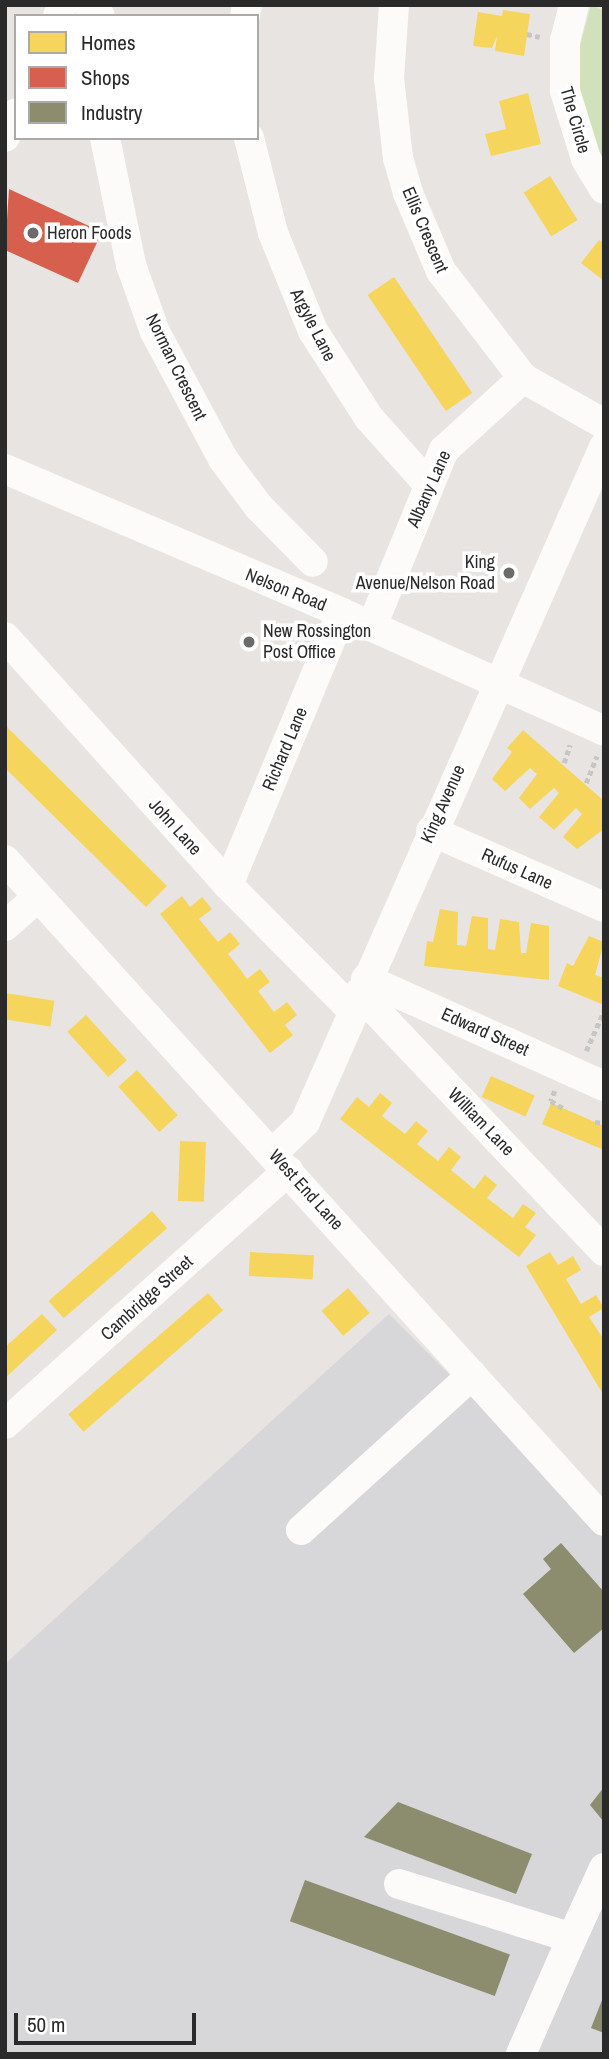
<!DOCTYPE html>
<html>
<head>
<meta charset="utf-8">
<style>
  body { margin:0 }
  #map { position:relative; width:609px; height:2059px; overflow:hidden; background:#e8e4e1; font-family:"Archivo Narrow",sans-serif }
  div>[style] { position:absolute }
  [style*='--x'] { left:calc(var(--x)*1px); top:calc(var(--y)*1px); width:calc(var(--w)*1px); rotate:calc(var(--a)*1deg) }
  .industrial>* { inset:0; background:#d7d6d8 }
  .green>* { inset:0; background:#d1e1bc }
  .homes>* { inset:0; background:#f6d55c; transform-origin:0 0 }
  .shops>* { inset:0; background:#d6604d }
  .industry>* { inset:0; background:#8c8c6e; transform-origin:0 0 }
  .path>* { height:4.5px; margin-top:-2.25px; transform-origin:0; background:repeating-linear-gradient(90deg,#c6c6c5 0 5px,transparent 0 8.5px) }
  .minor>* { height:30px; margin:-15px; padding:0 15px; transform-origin:15px; border-radius:15px; background:#fcfbfa }
  .dots>* { width:19px; height:19px; translate:-50% -50%; box-sizing:border-box; border:4px solid #fff; border-radius:50% }
  span { translate:-50% -50%; white-space:nowrap; text-align:center; line-height:1.15; -webkit-text-stroke:7px #fff; paint-order:stroke }
  .street-label { font-size:18px; color:#2a2a2a }
  .poi-label { font-size:18px; color:#2a2a2a }
  .left { translate:0 -50%; text-align:left }
  .right { translate:-100% -50%; text-align:right }
  .frame { position:absolute; inset:0; border:7px solid #2a2a2a; pointer-events:none }
  .legend { position:absolute; left:14px; top:14px; width:245px; height:126px; box-sizing:border-box; background:#fff; border:2px solid #aaa; margin:0; padding:9px 12px; list-style:none; font-size:21px; color:#2a2a2a }
  .legend li { display:flex; align-items:center; gap:14px; height:35px }
  .legend b { width:35px; border:2px solid #aaa }
  .scale { position:absolute; left:14px; top:2013px; width:182px; height:32px; box-sizing:border-box; border:4px solid #2a2a2a; border-top:0; padding-left:9px; font-size:21px; line-height:24px; white-space:nowrap; color:#2a2a2a; -webkit-text-stroke:5px #fff; paint-order:stroke }
</style>
</head>
<body>
<div id="map">
  <div class="industrial">
    <i style="clip-path:polygon(389px 1314px,604px 1529px,604px 2054px,5px 2054px,5px 1664px)"></i>
  </div>
  <div class="green">
    <i style="clip-path:polygon(591px 5px,604px 11px,604px 166px,578px 86px,578px 54px)"></i>
  </div>
  <div class="homes">
    <i style="clip-path:polygon(503px 10px,530px 14px,524px 56px,495px 51px,497px 36px,492px 48px,473px 46px,478px 12px,502px 16px)"></i>
    <i style="clip-path:polygon(528px 93px,541px 144px,491px 156px,485px 134px,506px 129px,499px 101px)"></i>
    <i style="left:550px;top:176px;width:52px;height:31px;rotate:58deg"></i>
    <i style="clip-path:polygon(599px 240px,604px 243px,604px 281px,581px 263px)"></i>
    <i style="left:394px;top:277px;width:140px;height:32px;rotate:56deg"></i>
    <i style="clip-path:polygon(5px 725px,167px 886px,146px 907px,5px 768px)"></i>
    <i style="clip-path:polygon(523px 730px,604px 801px,604px 829px,577px 849px,563px 837px,582px 814px,576px 808px,554px 830px,539px 817px,559px 793px,554px 788px,530px 809px,519px 798px,537px 774px,530px 768px,505px 791px,492px 779px,512px 752px,507px 748px)"></i>
    <i style="clip-path:polygon(182px 896px,190px 907px,202px 897px,212px 909px,199px 919px,218px 942px,230px 932px,240px 944px,228px 954px,240px 969px,247px 979px,260px 969px,270px 982px,258px 991px,274px 1012px,287px 1002px,297px 1015px,285px 1025px,293px 1035px,270px 1053px,160px 914px)"></i>
    <i style="clip-path:polygon(440px 909px,458px 912px,457px 945px,466px 946px,472px 916px,488px 918px,488px 949px,495px 950px,500px 919px,519px 922px,521px 953px,526px 953px,531px 923px,549px 926px,549px 980px,424px 966px,427px 941px,433px 942px)"></i>
    <i style="clip-path:polygon(589px 936px,604px 942px,595px 975px,604px 978px,604px 1005px,558px 986px,567px 963px,573px 966px)"></i>
    <i style="left:5px;top:993px;width:50px;height:26px;rotate:9deg"></i>
    <i style="left:86px;top:1015px;width:61px;height:25px;rotate:48deg"></i>
    <i style="left:137px;top:1070px;width:61px;height:25px;rotate:48deg"></i>
    <i style="left:491px;top:1076px;width:48px;height:23px;rotate:24deg"></i>
    <i style="clip-path:polygon(380px 1093px,392px 1103px,382px 1116px,405px 1134px,416px 1121px,428px 1131px,417px 1144px,438px 1161px,449px 1147px,461px 1157px,451px 1170px,474px 1189px,485px 1175px,497px 1185px,487px 1198px,513px 1218px,523px 1204px,536px 1213px,525px 1227px,536px 1235px,519px 1257px,340px 1119px,357px 1097px,369px 1107px)"></i>
    <i style="clip-path:polygon(551px 1103px,604px 1126px,604px 1150px,542px 1124px)"></i>
    <i style="left:180px;top:1141px;width:26px;height:60px;rotate:2deg"></i>
    <i style="left:152px;top:1211px;width:23px;height:137px;rotate:49deg"></i>
    <i style="left:250px;top:1252px;width:64px;height:24px;rotate:3deg"></i>
    <i style="clip-path:polygon(550px 1252px,558px 1265px,573px 1256px,581px 1270px,566px 1279px,581px 1304px,596px 1295px,604px 1308px,589px 1317px,604px 1340px,604px 1396px,526px 1266px)"></i>
    <i style="left:348px;top:1288px;width:33px;height:35px;rotate:49deg"></i>
    <i style="left:208px;top:1293px;width:23px;height:185px;rotate:49deg"></i>
    <i style="clip-path:polygon(42px 1314px,57px 1330px,5px 1378px,5px 1347px)"></i>
  </div>
  <div class="shops">
    <i style="clip-path:polygon(9px 189px,102px 232px,78px 283px,5px 250px)"></i>
  </div>
  <div class="industry">
    <i style="clip-path:polygon(561px 1543px,604px 1592px,604px 1628px,574px 1653px,523px 1594px,551px 1569px,543px 1559px)"></i>
    <i style="clip-path:polygon(604px 1787px,604px 1822px,590px 1805px)"></i>
    <i style="clip-path:polygon(398px 1802px,532px 1854px,516px 1894px,364px 1837px)"></i>
    <i style="left:305px;top:1880px;width:218px;height:44px;rotate:20deg"></i>
    <i style="clip-path:polygon(604px 1995px,604px 2033px,591px 2028px)"></i>
  </div>
  <div class="path">
    <i style="--x:527;--y:34;--w:13;--a:13"></i>
    <i style="--x:564;--y:763;--w:19;--a:-72"></i>
    <i style="--x:586;--y:783;--w:29;--a:-68"></i>
    <i style="--x:586;--y:1051;--w:44;--a:-65.8"></i>
    <i style="--x:555;--y:1091;--w:11;--a:112"></i>
    <i style="--x:551;--y:1101;--w:17;--a:31"></i>
    <i style="--x:595;--y:1122;--w:9;--a:6"></i>
  </div>
  <div class="minor">
    <i style="--x:88;--y:5;--w:16;--a:43"></i>
    <i style="--x:394;--y:5;--w:73;--a:93.9"></i>
    <i style="--x:389;--y:78;--w:81;--a:83.6"></i>
    <i style="--x:398;--y:158;--w:36;--a:74"></i>
    <i style="--x:408;--y:193;--w:85;--a:67.1"></i>
    <i style="--x:441;--y:271;--w:135;--a:52.5"></i>
    <i style="--x:523;--y:378;--w:93;--a:29.6"></i>
    <i style="--x:574;--y:5;--w:36;--a:104"></i>
    <i style="--x:565;--y:40;--w:51;--a:90"></i>
    <i style="--x:565;--y:91;--w:71;--a:72.8"></i>
    <i style="--x:586;--y:159;--w:35;--a:59"></i>
    <i style="--x:58;--y:16;--w:12;--a:-70"></i>
    <i style="--x:245;--y:16;--w:11;--a:-80"></i>
    <i style="--x:5;--y:137;--w:26;--a:-65"></i>
    <i style="--x:105;--y:138;--w:130;--a:78.4"></i>
    <i style="--x:131;--y:265;--w:71;--a:70.3"></i>
    <i style="--x:155;--y:332;--w:144;--a:61.8"></i>
    <i style="--x:223;--y:459;--w:59;--a:53.3"></i>
    <i style="--x:258;--y:506;--w:78;--a:45.5"></i>
    <i style="--x:249;--y:138;--w:98;--a:75.8"></i>
    <i style="--x:273;--y:233;--w:106;--a:67.8"></i>
    <i style="--x:313;--y:331;--w:103;--a:57.2"></i>
    <i style="--x:369;--y:418;--w:90;--a:48.2"></i>
    <i style="--x:5;--y:469;--w:366;--a:23.1"></i>
    <i style="--x:342;--y:613;--w:287;--a:24.2"></i>
    <i style="--x:372;--y:626;--w:190;--a:-67.8"></i>
    <i style="--x:444;--y:450;--w:107;--a:-42.3"></i>
    <i style="--x:5;--y:637;--w:334;--a:48"></i>
    <i style="--x:228;--y:885;--w:176;--a:45.2"></i>
    <i style="--x:431;--y:831;--w:189;--a:23.7"></i>
    <i style="--x:5;--y:860;--w:892;--a:47.82"></i>
    <i style="--x:228;--y:885;--w:295;--a:-67.3"></i>
    <i style="--x:5;--y:926;--w:44;--a:-41.3"></i>
    <i style="--x:366;--y:979;--w:261;--a:24.2"></i>
    <i style="--x:359;--y:993;--w:356;--a:46.5"></i>
    <i style="--x:273;--y:1153;--w:45;--a:-44.1"></i>
    <i style="--x:305;--y:1122;--w:738;--a:-66.11"></i>
    <i style="--x:5;--y:1424;--w:380;--a:-41.8"></i>
    <i style="--x:301;--y:1530;--w:231;--a:-42.2"></i>
    <i style="--x:399;--y:1884;--w:181;--a:17.3"></i>
    <i style="--x:572;--y:1938;--w:77;--a:-65.4"></i>
    <i style="--x:521;--y:2054;--w:127;--a:-66.3"></i>
  </div>
  <div class="dots">
    <i style="left:33px;top:233px;background:#6c6b6a"></i>
    <i style="left:509px;top:573px;background:#6c6b6a"></i>
    <i style="left:249px;top:642px;background:#6c6b6a"></i>
  </div>
  <div class="street-label">
    <span style="left:575px;top:120px;rotate:74deg">The Circle</span>
    <span style="left:425px;top:230px;rotate:67deg">Ellis Crescent</span>
    <span style="left:313px;top:325px;rotate:63deg">Argyle Lane</span>
    <span style="left:176px;top:367px;rotate:64deg">Norman Crescent</span>
    <span style="left:429px;top:489px;rotate:-66deg">Albany Lane</span>
    <span style="left:286px;top:590px;rotate:22deg">Nelson Road</span>
    <span style="left:285px;top:749px;rotate:-67deg">Richard Lane</span>
    <span style="left:443px;top:804px;rotate:-66deg">King Avenue</span>
    <span style="left:175px;top:827px;rotate:48deg">John Lane</span>
    <span style="left:517px;top:869px;rotate:24deg">Rufus Lane</span>
    <span style="left:485px;top:1032px;rotate:24deg">Edward Street</span>
    <span style="left:481px;top:1122px;rotate:46deg">William Lane</span>
    <span style="left:306px;top:1190px;rotate:48deg">West End Lane</span>
    <span style="left:147px;top:1298px;rotate:-42deg">Cambridge Street</span>
  </div>
  <div class="poi-label">
    <span class="left" style="left:47px;top:233px">Heron Foods</span>
    <span class="right" style="left:495px;top:573px">King<br>Avenue/Nelson Road</span>
    <span class="left" style="left:263px;top:642px">New Rossington<br>Post Office</span>
  </div>
  <div class="frame"></div>
  <ul class="legend">
  <li><b style="height:19px;background:#f6d55c"></b>Homes</li>
  <li><b style="height:19px;background:#d6604d"></b>Shops</li>
  <li><b style="height:19px;background:#8c8c6e"></b>Industry</li>
  </ul>
  <div class="scale">50 m</div>
</div>
</body>
</html>
